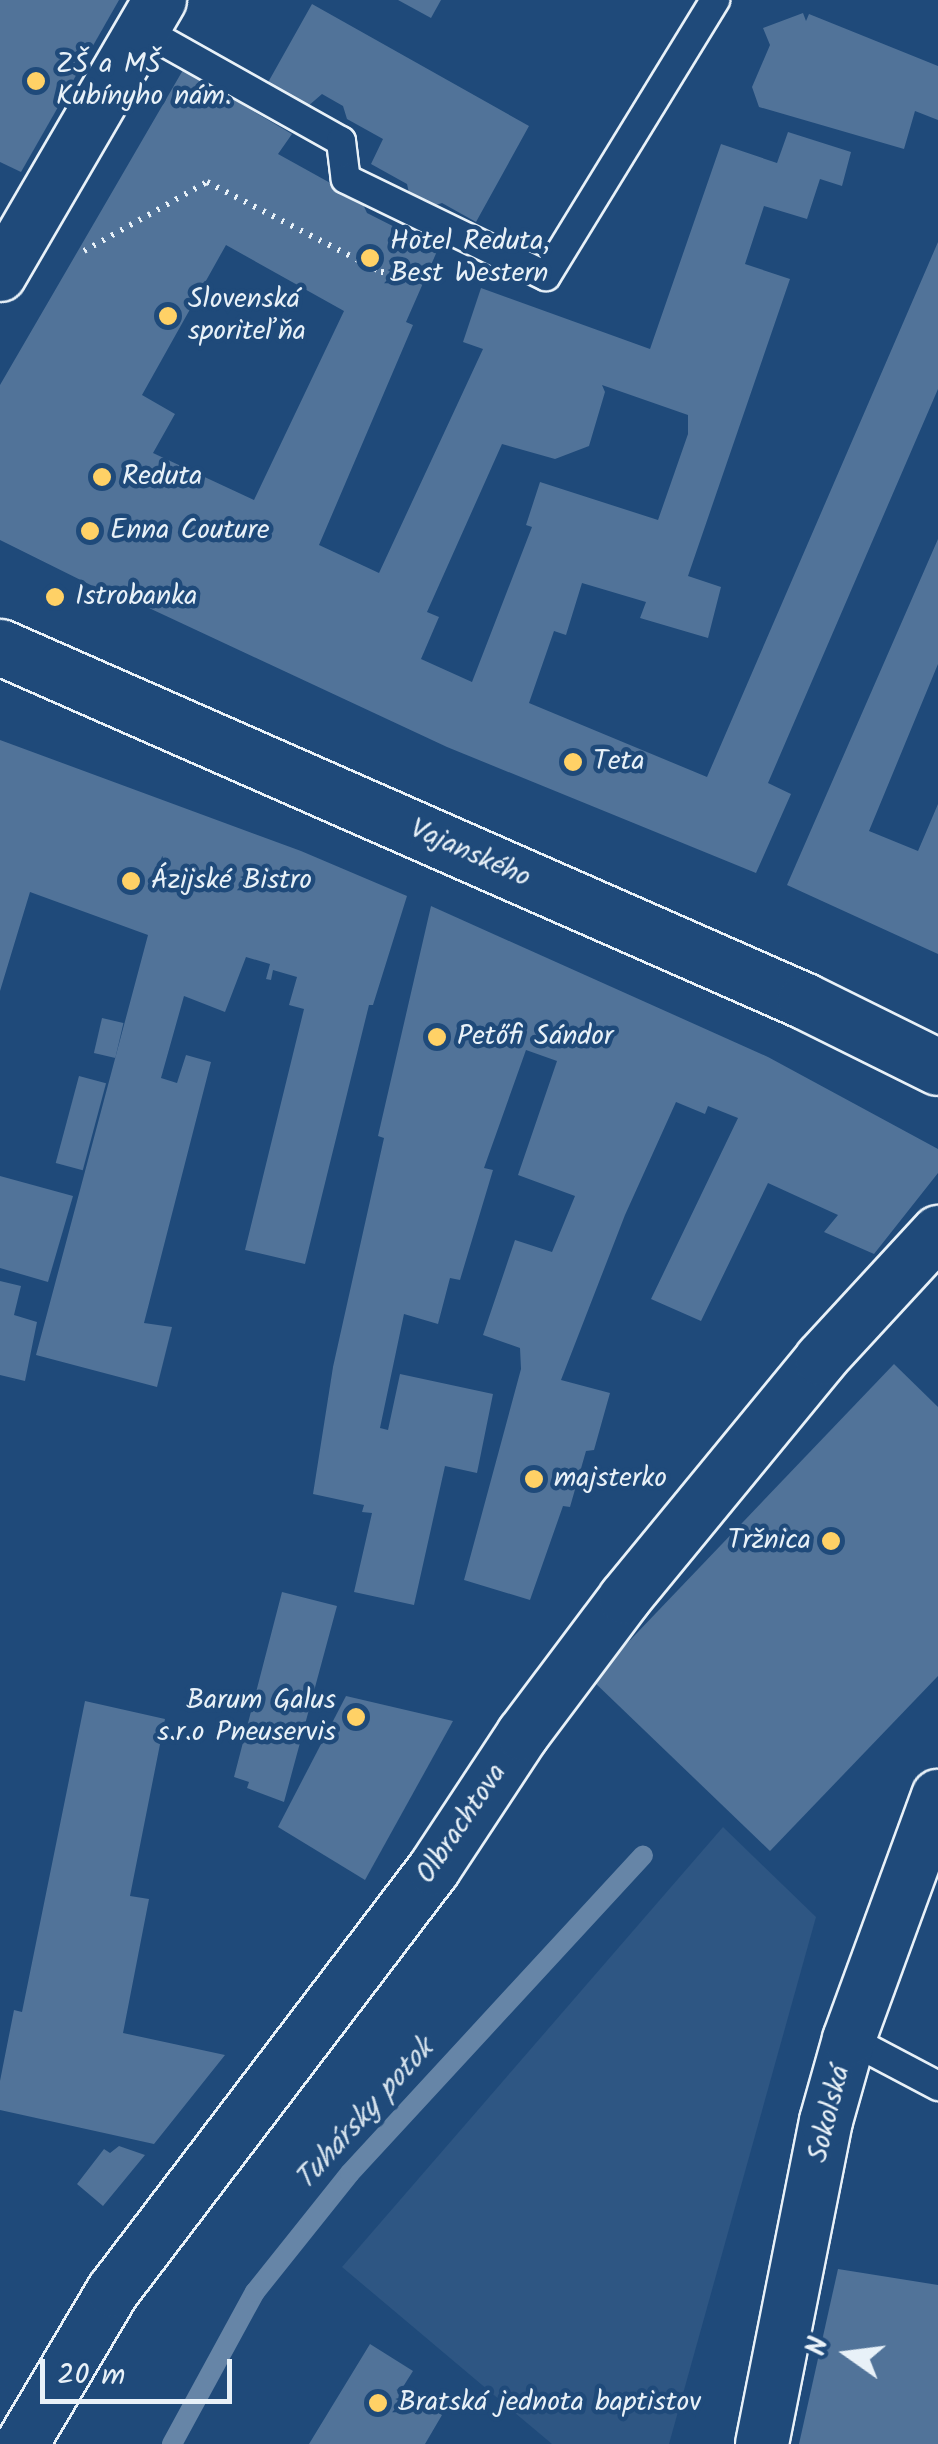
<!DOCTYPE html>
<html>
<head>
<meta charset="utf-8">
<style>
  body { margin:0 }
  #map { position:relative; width:938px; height:2444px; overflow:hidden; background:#1f4a7a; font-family:Kalam,sans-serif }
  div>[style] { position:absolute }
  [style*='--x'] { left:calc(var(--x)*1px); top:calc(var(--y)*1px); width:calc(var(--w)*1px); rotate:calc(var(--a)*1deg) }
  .built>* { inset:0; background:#2e5683 }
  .stream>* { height:20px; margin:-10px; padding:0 10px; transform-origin:10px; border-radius:10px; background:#6685a7 }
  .building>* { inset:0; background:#517399; transform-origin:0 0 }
  .path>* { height:6px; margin-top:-3px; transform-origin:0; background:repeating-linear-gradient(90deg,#e8f1f8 0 2.5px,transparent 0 10.5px) }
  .roads { filter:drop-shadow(2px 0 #e8f1f8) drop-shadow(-2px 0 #e8f1f8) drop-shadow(0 2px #e8f1f8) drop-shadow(0 -2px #e8f1f8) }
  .service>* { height:28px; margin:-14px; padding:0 14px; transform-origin:14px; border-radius:14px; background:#1f4a7a }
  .minor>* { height:52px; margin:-26px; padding:0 26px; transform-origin:26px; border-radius:26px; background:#1f4a7a }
  .secondary>* { height:55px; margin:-27.5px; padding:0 27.5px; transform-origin:27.5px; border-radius:27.5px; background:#1f4a7a }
  .dots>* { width:28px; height:28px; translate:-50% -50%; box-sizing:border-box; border:5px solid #1f4a7a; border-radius:50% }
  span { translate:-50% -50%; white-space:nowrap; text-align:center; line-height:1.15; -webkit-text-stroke:9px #1f4a7a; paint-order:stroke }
  .poi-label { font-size:28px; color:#e8f1f8 }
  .left { translate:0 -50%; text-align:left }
  .right { translate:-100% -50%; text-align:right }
  .street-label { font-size:28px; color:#e8f1f8 }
  .water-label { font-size:30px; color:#d4e1ec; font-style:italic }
  .north { position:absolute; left:798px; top:2304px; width:100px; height:100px; -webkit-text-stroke:8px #1f4a7a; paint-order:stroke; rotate:284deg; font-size:28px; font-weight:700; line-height:40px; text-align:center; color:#e8f1f8 }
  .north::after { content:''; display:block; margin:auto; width:35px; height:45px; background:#e8f1f8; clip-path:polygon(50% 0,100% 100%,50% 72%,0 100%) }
  .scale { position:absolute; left:40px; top:2359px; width:192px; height:45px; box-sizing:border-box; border:5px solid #e8f1f8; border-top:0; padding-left:12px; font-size:30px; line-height:35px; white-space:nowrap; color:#e8f1f8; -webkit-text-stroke:8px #1f4a7a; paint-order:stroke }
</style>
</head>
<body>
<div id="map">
  <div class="built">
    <i style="clip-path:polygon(723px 1827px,816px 1917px,669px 2444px,552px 2444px,342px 2267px)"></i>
  </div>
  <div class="stream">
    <i style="--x:172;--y:2444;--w:173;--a:-61.4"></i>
    <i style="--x:255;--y:2292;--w:152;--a:-51.4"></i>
    <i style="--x:350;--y:2173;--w:432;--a:-47.3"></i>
  </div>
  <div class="building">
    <i style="clip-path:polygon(0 0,119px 0,21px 172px,0 162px)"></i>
    <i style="clip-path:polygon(398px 0,441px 0,431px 18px)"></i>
    <i style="clip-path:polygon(312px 4px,529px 126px,476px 222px,442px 203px,424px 209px,411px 202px,407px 184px,371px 164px,383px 139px,347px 119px,343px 106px,322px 94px,307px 107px,266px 86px)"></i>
    <i style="clip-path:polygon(803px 13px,806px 21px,809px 14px,938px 66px,938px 120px,915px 111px,904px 149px,759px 107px,752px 87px,770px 45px,763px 28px)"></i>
    <i style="clip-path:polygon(evenodd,183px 70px,292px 134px,278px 154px,361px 200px,367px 213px,438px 249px,406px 322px,413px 325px,319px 545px,379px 573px,483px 349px,463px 342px,481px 288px,650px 349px,721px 144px,777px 163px,788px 132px,851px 152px,842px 186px,820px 179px,807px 219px,764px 206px,745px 264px,790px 279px,688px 576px,721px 587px,708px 638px,640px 618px,646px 602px,582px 583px,566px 635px,554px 631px,529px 703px,707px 777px,938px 242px,938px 389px,768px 783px,791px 794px,756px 873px,447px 747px,134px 601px,131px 605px,0 540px,0 385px,183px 70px,226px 245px,344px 311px,254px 500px,153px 453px,175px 414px,142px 395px,226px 245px,183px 70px,602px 385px,688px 415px,688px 434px,658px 520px,540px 482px,526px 525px,532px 527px,472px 682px,421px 659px,439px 617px,427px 612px,502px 444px,555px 459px,589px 446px,605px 392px,602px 385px)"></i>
    <i style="clip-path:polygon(938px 539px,938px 664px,869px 831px,918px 851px,938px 804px,938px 954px,787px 885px)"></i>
    <i style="clip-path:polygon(0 740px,301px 851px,407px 896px,373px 1005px,369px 1005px,305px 1264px,245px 1250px,304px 1009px,289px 1005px,297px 977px,273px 970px,271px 980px,266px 979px,270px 964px,246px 957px,225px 1012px,184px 996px,161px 1078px,177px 1083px,186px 1055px,211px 1062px,144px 1323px,172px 1327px,157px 1387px,36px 1355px,148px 935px,30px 892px,0 991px)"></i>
    <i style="clip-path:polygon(431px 906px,768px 1057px,938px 1149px,938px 1173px,874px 1254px,824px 1232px,838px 1215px,768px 1183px,701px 1321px,651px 1299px,738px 1118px,708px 1106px,705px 1114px,676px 1102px,625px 1215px,561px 1380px,610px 1393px,594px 1450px,586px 1451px,570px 1507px,563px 1506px,530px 1600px,464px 1580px,521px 1369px,520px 1348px,483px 1335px,515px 1240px,552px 1252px,575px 1196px,518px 1175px,557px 1061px,526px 1050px,484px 1168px,493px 1170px,460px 1280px,450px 1278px,438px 1324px,404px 1314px,380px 1428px,388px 1430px,400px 1374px,493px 1394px,477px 1473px,445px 1466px,414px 1605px,354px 1592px,372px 1513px,362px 1512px,364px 1505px,313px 1494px,333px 1367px,384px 1138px,378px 1136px)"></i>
    <i style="left:102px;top:1018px;width:22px;height:36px;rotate:13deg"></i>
    <i style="left:79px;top:1076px;width:28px;height:90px;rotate:15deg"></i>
    <i style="clip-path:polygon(0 1176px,73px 1196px,48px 1282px,0 1268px)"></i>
    <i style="clip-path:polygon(0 1281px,21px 1286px,14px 1315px,37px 1322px,25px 1381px,0 1375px)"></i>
    <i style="clip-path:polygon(894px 1364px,938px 1407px,938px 1676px,770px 1851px,592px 1680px)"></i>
    <i style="clip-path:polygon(282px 1592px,337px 1606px,284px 1802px,247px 1788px,249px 1782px,234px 1777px)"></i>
    <i style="clip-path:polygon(346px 1696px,453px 1721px,365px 1880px,278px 1827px)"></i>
    <i style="clip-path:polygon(85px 1701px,165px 1719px,130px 1896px,149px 1899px,123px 2033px,225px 2055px,154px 2144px,0 2110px,0 2081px,14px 2010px,22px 2012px)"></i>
    <i style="clip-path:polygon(119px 2146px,145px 2155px,103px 2206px,77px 2184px,104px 2149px,110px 2153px)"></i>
    <i style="clip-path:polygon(838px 2269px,938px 2285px,938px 2444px,799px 2444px)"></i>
    <i style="clip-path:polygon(370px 2344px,413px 2371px,401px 2390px,442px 2415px,425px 2444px,309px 2444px)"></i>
  </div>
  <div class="path">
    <i style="--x:84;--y:251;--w:141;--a:-29.3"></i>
    <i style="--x:207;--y:182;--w:196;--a:27.3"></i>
    <i style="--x:381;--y:272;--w:45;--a:1.3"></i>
  </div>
  <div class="roads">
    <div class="service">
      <i style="--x:143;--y:30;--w:227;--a:29.3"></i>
      <i style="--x:341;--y:141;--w:38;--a:83"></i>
      <i style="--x:346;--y:179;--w:222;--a:25.9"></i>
      <i style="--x:546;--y:276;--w:324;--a:-58.5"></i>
      <i style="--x:849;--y:2039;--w:101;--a:27.8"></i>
    </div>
    <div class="minor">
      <i style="--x:0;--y:275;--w:318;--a:-59.8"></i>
      <i style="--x:22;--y:2444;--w:178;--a:-59.3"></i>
      <i style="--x:113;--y:2291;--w:530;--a:-52.74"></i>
      <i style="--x:434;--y:1869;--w:162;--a:-56.6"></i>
      <i style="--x:523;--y:1734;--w:170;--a:-53.1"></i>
      <i style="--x:625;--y:1598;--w:309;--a:-50.6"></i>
      <i style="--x:821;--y:1359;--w:173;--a:-47.3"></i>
      <i style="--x:762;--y:2444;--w:329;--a:-78.8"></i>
      <i style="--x:826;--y:2121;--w:85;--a:-74.3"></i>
      <i style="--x:849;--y:2039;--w:259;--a:-69.9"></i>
    </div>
    <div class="secondary">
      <i style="--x:0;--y:647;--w:879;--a:23.74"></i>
      <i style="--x:805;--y:1001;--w:148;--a:26.4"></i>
    </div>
  </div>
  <div class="dots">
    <i style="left:36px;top:81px;background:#ffd166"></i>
    <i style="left:370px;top:258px;background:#ffd166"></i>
    <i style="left:168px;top:316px;background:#ffd166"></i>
    <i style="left:102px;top:477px;background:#ffd166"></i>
    <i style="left:90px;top:531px;background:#ffd166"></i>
    <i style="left:55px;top:597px;background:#ffd166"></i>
    <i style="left:573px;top:762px;background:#ffd166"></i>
    <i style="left:131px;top:881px;background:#ffd166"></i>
    <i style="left:437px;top:1037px;background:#ffd166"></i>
    <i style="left:534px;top:1479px;background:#ffd166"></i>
    <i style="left:831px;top:1541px;background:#ffd166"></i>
    <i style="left:356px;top:1717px;background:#ffd166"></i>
    <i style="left:378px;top:2403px;background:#ffd166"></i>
  </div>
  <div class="poi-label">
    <span class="left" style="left:56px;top:81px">ZŠ a MŠ<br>Kubínyho nám.</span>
    <span class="left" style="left:390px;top:258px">Hotel Reduta,<br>Best Western</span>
    <span class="left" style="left:188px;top:316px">Slovenská<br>sporiteľňa</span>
    <span class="left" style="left:122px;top:477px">Reduta</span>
    <span class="left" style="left:110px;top:531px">Enna Couture</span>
    <span class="left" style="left:75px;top:597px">Istrobanka</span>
    <span class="left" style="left:593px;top:762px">Teta</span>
    <span class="left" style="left:151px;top:881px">Ázijské Bistro</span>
    <span class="left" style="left:457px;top:1037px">Petőfi Sándor</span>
    <span class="left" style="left:554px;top:1479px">majsterko</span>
    <span class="right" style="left:811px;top:1541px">Tržnica</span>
    <span class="right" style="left:336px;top:1717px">Barum Galus<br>s.r.o Pneuservis</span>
    <span class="left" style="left:398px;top:2403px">Bratská jednota baptistov</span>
  </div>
  <div class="street-label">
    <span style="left:470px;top:854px;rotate:24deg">Vajanského</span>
    <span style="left:462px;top:1824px;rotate:-56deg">Olbrachtova</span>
    <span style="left:830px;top:2114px;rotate:-76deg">Sokolská</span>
  </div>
  <div class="water-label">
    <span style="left:365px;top:2115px;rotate:-48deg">Tuhársky potok</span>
  </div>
  <div class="north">N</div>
  <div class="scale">20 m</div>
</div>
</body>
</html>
